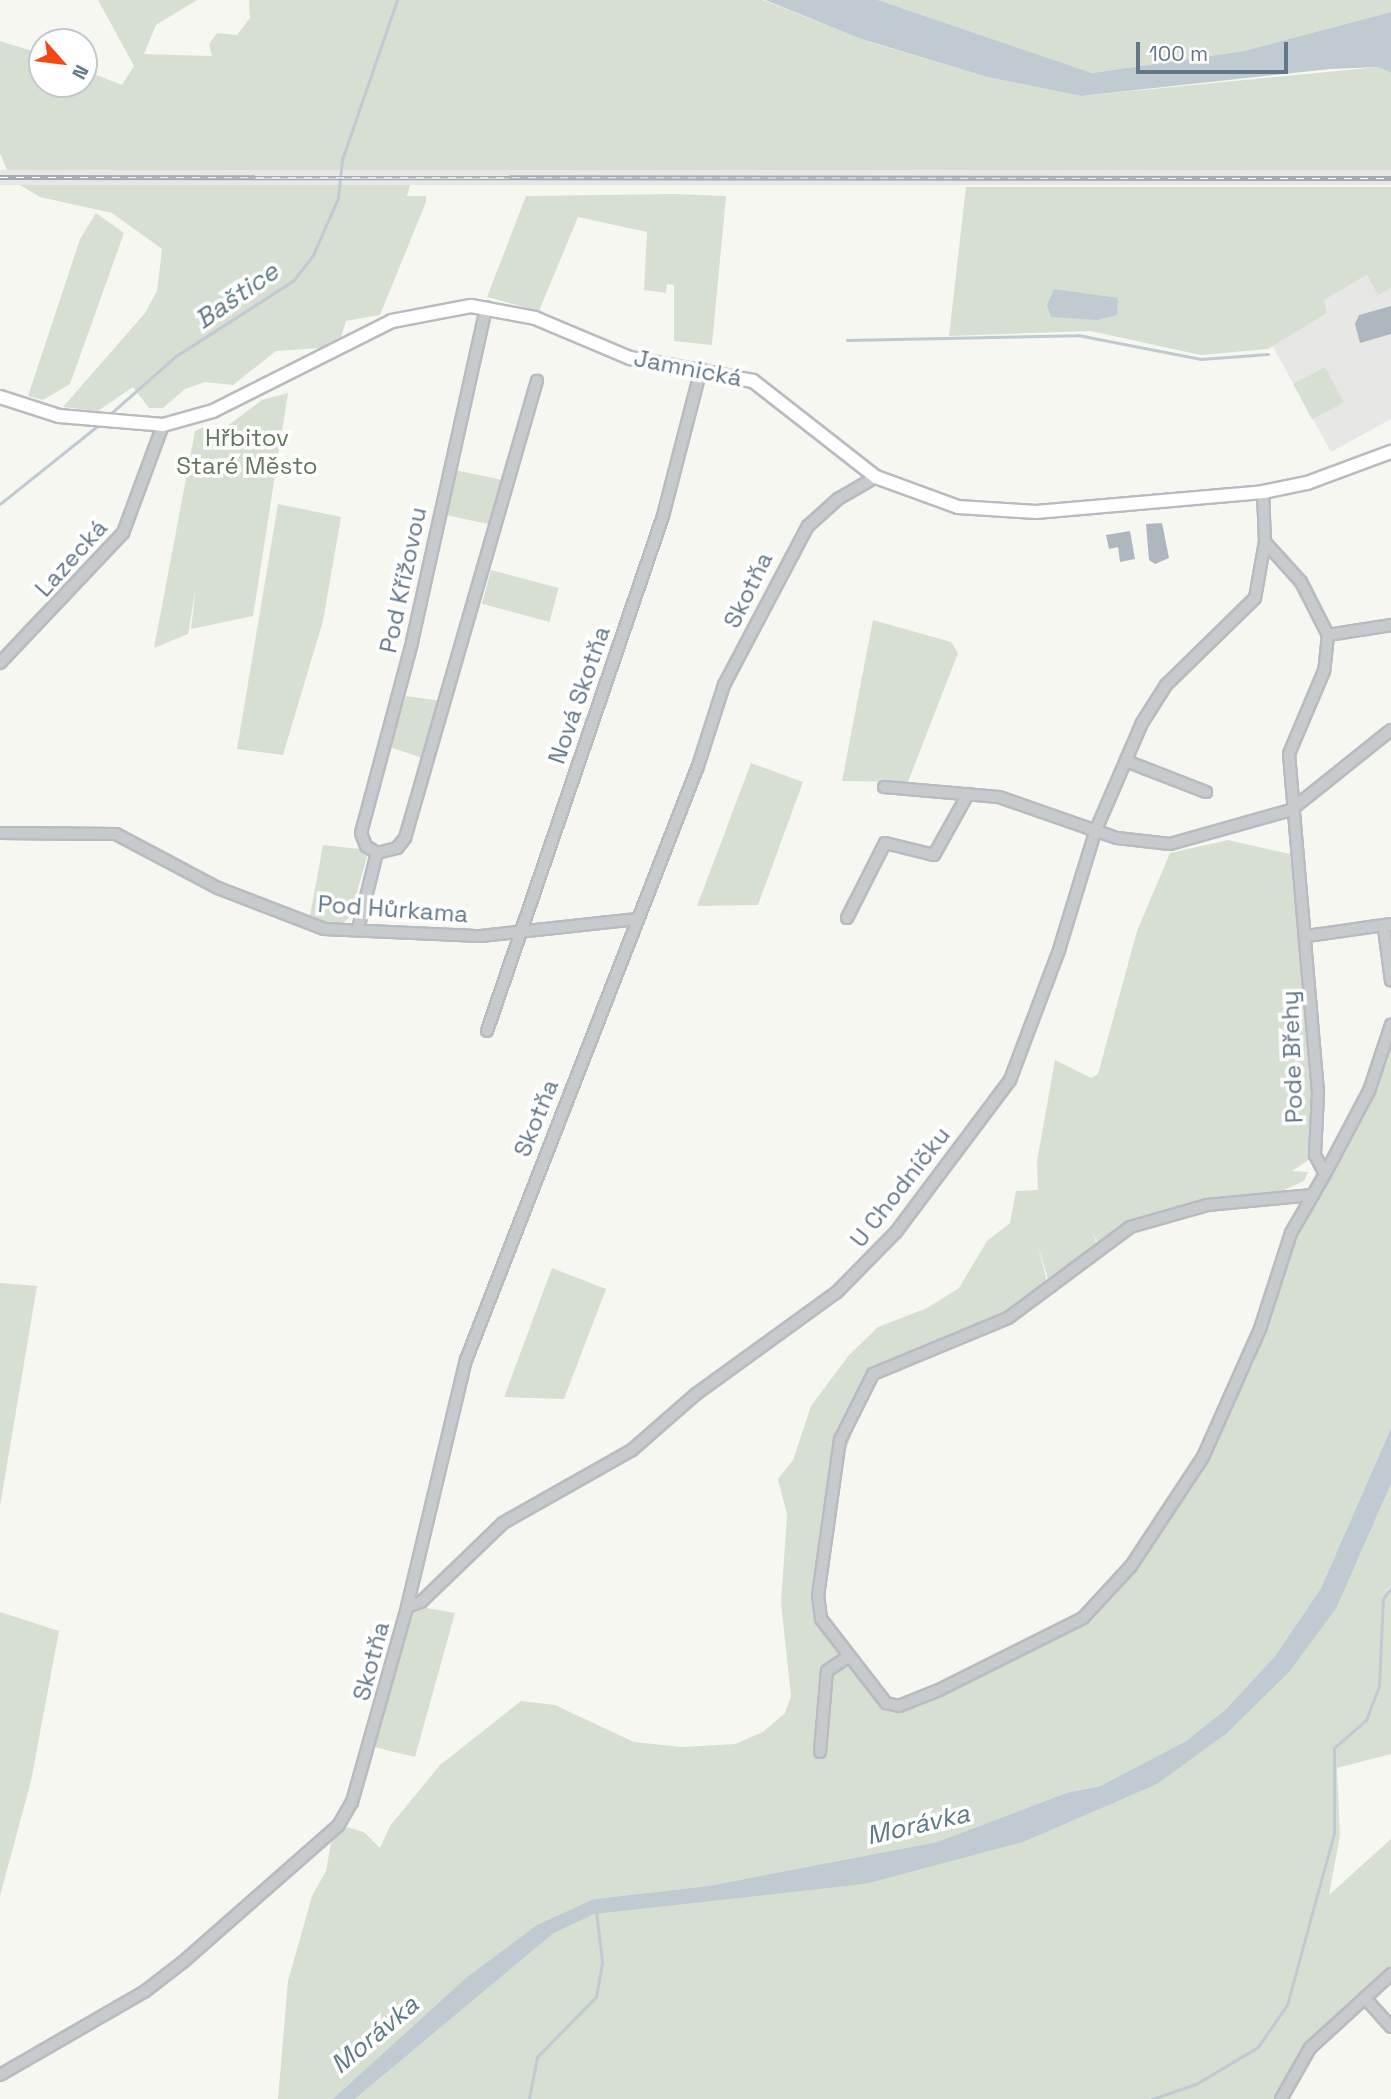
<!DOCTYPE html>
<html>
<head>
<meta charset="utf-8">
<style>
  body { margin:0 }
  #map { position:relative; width:1391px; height:2099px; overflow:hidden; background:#f7f7f2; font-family:"Space Grotesk",sans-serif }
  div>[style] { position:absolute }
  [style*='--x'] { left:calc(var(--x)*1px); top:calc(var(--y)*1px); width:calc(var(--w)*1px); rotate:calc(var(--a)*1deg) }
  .built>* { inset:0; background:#e7e8e6; transform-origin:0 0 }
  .green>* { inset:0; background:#d7dfd3; transform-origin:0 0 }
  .water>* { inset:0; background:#bfcbd0 }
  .stream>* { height:2.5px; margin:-1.25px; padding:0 1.25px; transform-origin:1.25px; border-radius:1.25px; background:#bfcbd0 }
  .building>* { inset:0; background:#aeb7bd }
  .roads { filter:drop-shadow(2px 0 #b8bcc0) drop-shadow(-2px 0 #b8bcc0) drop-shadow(0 2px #b8bcc0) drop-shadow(0 -2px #b8bcc0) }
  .minor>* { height:10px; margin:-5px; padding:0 5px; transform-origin:5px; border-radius:5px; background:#c8cbce }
  .major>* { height:12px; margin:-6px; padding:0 6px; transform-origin:6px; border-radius:6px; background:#fff }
  .rail>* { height:5px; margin-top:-2.5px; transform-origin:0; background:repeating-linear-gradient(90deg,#fff 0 8px,#a5acb1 0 16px); box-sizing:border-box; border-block:2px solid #a5acb1 }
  span { translate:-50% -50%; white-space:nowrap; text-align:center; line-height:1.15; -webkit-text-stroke:7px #fff; paint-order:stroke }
  .street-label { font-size:24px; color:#627787 }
  .park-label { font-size:24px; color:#63785e }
  .water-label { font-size:26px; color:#5e7a83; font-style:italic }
  .north { position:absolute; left:28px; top:28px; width:70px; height:70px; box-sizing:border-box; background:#fff; border:2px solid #c0c9cf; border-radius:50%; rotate:118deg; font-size:19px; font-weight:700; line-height:28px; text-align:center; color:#627787 }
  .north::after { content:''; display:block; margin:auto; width:24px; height:32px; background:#f54714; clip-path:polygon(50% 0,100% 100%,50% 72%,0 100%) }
  .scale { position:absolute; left:1136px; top:42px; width:152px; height:32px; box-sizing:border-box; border:4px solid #627787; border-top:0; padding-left:9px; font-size:21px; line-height:24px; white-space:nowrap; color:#627787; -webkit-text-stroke:5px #fff; paint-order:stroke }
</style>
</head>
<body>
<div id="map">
  <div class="built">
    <i style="left:0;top:170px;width:1391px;height:15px"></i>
    <i style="clip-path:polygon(1391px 262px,1391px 419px,1331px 452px,1272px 345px,1326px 313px,1323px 300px)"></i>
  </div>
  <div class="green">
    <i style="clip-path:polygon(98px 0,197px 0,156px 25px,144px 54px,212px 56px,209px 44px,217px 33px,237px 35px,250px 18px,249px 0,763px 0,869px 42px,987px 77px,1081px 96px,1378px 67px,1391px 73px,1391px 170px,7px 170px,0 153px,0 41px,42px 54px,42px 84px,84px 84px,84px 70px,122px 85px,134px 66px)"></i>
    <i style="clip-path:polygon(878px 0,1391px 0,1391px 12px,1244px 51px,1092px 73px)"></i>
    <i style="clip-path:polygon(20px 185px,410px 185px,407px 196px,426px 196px,426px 202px,380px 315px,346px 321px,341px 337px,320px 348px,276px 351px,233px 385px,205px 382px,185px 389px,163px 408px,149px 408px,133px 387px,98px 411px,63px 407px,145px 313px,157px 291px,162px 249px,112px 213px,40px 197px)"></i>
    <i style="clip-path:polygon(966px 187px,1391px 187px,1391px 288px,1378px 295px,1367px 275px,1324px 300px,1327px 313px,1268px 349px,1201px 355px,1090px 331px,949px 336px)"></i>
    <i style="clip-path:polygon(674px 194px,726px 196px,712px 345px,674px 341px,674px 285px,667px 284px,666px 293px,644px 290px,647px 232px,578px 217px,539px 311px,487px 297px,526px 196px)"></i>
    <i style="clip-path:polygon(96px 213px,124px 233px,70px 384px,43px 400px,28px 396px,80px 239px)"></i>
    <i style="left:1325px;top:367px;width:40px;height:36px;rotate:62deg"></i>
    <i style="clip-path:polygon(288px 393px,253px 616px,191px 629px,196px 587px,188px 634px,154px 648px,195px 431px,206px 426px,215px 435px,262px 400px)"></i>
    <i style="left:455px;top:470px;width:52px;height:46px;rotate:12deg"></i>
    <i style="clip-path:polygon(278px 504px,341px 517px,323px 621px,283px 755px,237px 749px)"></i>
    <i style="left:491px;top:570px;width:70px;height:35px;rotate:15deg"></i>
    <i style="clip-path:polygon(873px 620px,951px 642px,958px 653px,908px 782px,842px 781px)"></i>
    <i style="clip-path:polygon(406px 696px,442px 701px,425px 759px,390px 747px)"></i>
    <i style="clip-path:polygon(751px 763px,803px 782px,758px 905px,697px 906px)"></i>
    <i style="clip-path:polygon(1228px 840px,1290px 854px,1313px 1081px,1312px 1158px,1292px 1171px,1308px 1172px,1304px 1181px,1271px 1196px,1175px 1209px,1136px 1222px,1098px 1244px,1092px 1231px,1097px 1245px,1049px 1282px,1038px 1246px,1048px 1285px,994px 1327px,885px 1374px,868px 1388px,843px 1458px,823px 1605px,832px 1645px,895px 1711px,1094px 1613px,1110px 1600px,1209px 1456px,1254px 1362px,1295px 1241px,1373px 1093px,1391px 1046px,1391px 1428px,1321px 1588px,1275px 1656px,1226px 1709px,1186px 1741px,1100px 1786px,1066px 1793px,937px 1842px,708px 1886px,594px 1899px,333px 2099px,278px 2099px,288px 1981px,312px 1896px,326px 1871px,331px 1843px,343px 1826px,364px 1832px,380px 1848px,390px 1826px,440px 1765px,521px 1701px,555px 1705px,634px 1742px,682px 1747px,735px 1744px,763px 1732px,785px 1713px,791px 1696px,781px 1603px,787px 1514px,778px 1479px,793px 1460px,811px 1406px,849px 1355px,878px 1327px,927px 1308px,959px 1288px,987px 1241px,1010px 1223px,1016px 1191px,1038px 1190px,1037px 1161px,1055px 1060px,1091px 1078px,1098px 1074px,1137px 931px,1170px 853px)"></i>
    <i style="clip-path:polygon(323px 845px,360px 849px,367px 857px,350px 917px,342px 924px,309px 921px)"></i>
    <i style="clip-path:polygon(552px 1268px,606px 1289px,564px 1399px,504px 1397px)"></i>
    <i style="clip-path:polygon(0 1283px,37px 1286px,0 1506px)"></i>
    <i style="clip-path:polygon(1391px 1484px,1391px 1587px,1385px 1591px,1391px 1589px,1391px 1754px,1337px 1768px,1340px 1835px,1329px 1895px,1391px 1839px,1391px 1970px,1307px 2048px,1277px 2099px,355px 2099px,554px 1933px,594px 1913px,865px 1884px,1157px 1784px,1337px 1607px)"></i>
    <i style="clip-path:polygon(426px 1608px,455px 1613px,415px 1757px,374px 1747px,410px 1614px)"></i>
    <i style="clip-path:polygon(0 1612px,59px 1631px,31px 1781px,0 1896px)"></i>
  </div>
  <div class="water">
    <i style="clip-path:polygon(765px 0,878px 0,1092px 73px,1244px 51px,1391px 12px,1391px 73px,1378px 67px,1330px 69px,1081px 96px,987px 77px,861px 39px)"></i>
    <i style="clip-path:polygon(1054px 289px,1118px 298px,1117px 315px,1097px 320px,1051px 317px,1047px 305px)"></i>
    <i style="clip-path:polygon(1391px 1428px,1391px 1484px,1337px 1607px,1289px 1672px,1227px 1733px,1157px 1784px,1023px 1842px,865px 1884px,594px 1914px,554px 1933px,355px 2099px,333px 2099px,466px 1978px,537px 1925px,594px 1899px,708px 1886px,937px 1842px,1066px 1793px,1100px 1786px,1186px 1741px,1226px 1709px,1275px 1656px,1321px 1588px)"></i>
  </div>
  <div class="stream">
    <i style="--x:847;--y:340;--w:231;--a:-1.2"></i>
    <i style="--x:1078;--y:335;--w:125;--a:11"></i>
    <i style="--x:1201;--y:359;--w:67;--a:-4.3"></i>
    <i style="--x:108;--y:416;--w:91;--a:-41.4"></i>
    <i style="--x:176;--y:356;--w:139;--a:-32.7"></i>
    <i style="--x:293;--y:281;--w:33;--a:-52"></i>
    <i style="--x:313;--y:255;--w:62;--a:-66.3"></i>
    <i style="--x:338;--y:198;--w:38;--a:-84"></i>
    <i style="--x:342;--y:160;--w:169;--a:-71"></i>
    <i style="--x:0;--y:504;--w:129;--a:-38.7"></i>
    <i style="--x:529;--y:2099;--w:43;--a:-79.2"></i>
    <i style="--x:537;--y:2057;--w:84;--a:-45.5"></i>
    <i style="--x:596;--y:1997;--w:36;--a:-80"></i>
    <i style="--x:602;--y:1962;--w:51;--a:-96.7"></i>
    <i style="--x:1152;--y:2099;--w:46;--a:-18.8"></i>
    <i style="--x:1196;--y:2084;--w:72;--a:-30.8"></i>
    <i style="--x:1258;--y:2047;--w:51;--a:-55.4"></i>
    <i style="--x:1287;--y:2005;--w:178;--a:-74.7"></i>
    <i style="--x:1334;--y:1833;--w:85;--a:-90"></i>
    <i style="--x:1334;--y:1748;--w:43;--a:-41.2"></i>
    <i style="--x:1366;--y:1720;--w:36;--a:-69"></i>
    <i style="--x:1379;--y:1686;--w:87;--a:-87.4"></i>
    <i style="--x:1383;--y:1599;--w:14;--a:-54"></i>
  </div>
  <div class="building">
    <i style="clip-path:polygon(1391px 306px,1391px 334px,1360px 343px,1355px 324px,1359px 315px)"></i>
    <i style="clip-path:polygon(1162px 523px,1169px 558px,1155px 564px,1149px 560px,1146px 524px)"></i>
    <i style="clip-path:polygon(1130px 531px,1135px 559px,1120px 562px,1118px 547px,1109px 549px,1106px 535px)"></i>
  </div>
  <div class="roads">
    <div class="minor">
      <i style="--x:1263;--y:492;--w:50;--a:87.7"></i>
      <i style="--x:1265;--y:542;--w:54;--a:48"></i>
      <i style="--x:1301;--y:582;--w:59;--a:63"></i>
      <i style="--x:1328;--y:635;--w:36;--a:96"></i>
      <i style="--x:1324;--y:671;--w:90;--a:112.9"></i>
      <i style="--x:1289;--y:754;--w:340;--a:85.1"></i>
      <i style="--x:1318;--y:1093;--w:62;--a:92.8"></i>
      <i style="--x:1315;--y:1155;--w:21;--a:62"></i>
      <i style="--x:1325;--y:1174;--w:24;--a:120"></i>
      <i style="--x:1313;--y:1195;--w:44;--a:120.1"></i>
      <i style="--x:1291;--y:1233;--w:101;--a:107.9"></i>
      <i style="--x:1260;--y:1329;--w:140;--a:114"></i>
      <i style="--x:1203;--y:1457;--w:131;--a:123.4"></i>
      <i style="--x:1131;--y:1566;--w:71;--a:132.7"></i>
      <i style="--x:1083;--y:1618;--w:161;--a:153.4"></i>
      <i style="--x:939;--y:1690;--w:43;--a:158.2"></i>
      <i style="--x:899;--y:1706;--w:13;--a:-167"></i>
      <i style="--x:886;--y:1703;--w:106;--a:-127.7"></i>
      <i style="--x:821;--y:1619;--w:23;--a:-97"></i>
      <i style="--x:818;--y:1596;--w:158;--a:-82"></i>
      <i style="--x:840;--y:1440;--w:74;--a:-63.4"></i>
      <i style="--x:873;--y:1374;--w:146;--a:-22.5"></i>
      <i style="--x:1008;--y:1318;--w:152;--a:-36.7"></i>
      <i style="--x:1130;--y:1227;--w:80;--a:-15.9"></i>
      <i style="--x:1207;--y:1205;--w:106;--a:-5.4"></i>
      <i style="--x:1328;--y:635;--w:64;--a:-9"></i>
      <i style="--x:0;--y:663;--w:179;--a:-46.6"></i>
      <i style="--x:123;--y:533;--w:115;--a:-69.7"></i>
      <i style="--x:1126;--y:761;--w:86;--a:21.2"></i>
      <i style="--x:884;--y:787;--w:115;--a:5"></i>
      <i style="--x:999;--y:797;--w:125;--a:19.2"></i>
      <i style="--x:1117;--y:838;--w:53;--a:6.5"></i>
      <i style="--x:1170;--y:844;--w:126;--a:-15.7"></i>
      <i style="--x:1291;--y:810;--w:128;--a:-38.7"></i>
      <i style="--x:0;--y:833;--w:116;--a:0.5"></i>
      <i style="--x:116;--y:834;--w:115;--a:27.9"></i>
      <i style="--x:218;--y:888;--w:114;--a:21.1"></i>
      <i style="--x:324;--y:929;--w:157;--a:2.6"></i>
      <i style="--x:481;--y:936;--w:157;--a:-6.2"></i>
      <i style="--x:377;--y:853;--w:13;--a:-148"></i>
      <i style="--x:366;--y:846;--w:14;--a:-111"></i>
      <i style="--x:361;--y:833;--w:198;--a:-75"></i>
      <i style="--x:412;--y:642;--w:343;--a:-77.5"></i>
      <i style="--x:847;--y:918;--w:84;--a:-63.1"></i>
      <i style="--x:885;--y:843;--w:50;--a:13.8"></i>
      <i style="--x:934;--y:855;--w:70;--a:-60.9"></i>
      <i style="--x:1384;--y:928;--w:53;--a:82.5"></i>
      <i style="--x:358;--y:929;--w:78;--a:-76"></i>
      <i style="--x:377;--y:853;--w:21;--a:-14"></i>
      <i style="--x:397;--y:848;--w:13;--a:-51"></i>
      <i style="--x:405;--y:838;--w:476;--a:-73.9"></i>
      <i style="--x:1307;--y:936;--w:85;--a:-8.1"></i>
      <i style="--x:487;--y:1031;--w:544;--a:-71.13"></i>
      <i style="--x:663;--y:516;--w:152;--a:-75.5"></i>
      <i style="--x:1325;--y:1174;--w:94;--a:-62.1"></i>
      <i style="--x:1369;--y:1091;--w:70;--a:-71.6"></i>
      <i style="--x:407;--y:1607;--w:15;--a:-20"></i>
      <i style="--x:421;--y:1602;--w:114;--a:-43.9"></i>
      <i style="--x:503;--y:1523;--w:148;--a:-29.5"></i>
      <i style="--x:632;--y:1450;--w:85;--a:-41.2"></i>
      <i style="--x:696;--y:1394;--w:174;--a:-35.9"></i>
      <i style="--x:837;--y:1292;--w:84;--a:-45.5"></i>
      <i style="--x:896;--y:1232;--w:190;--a:-53.1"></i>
      <i style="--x:1010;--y:1080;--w:139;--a:-69.3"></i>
      <i style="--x:1059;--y:950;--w:123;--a:-73"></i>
      <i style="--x:1095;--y:832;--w:119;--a:-66.7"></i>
      <i style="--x:1142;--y:723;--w:45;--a:-57.7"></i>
      <i style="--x:1166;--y:685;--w:124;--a:-44.3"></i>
      <i style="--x:1255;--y:598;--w:57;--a:-79.9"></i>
      <i style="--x:820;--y:1752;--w:81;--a:-85.1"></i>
      <i style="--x:827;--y:1671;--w:25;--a:-34"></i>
      <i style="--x:1365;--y:1998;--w:39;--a:48"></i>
      <i style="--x:0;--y:2075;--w:166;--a:-30"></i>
      <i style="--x:144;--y:1992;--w:49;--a:-37.6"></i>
      <i style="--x:183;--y:1962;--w:206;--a:-41.3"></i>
      <i style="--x:338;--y:1826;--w:28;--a:-60"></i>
      <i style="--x:352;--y:1802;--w:203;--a:-74.2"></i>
      <i style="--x:407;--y:1607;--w:254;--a:-76.6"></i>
      <i style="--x:466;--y:1360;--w:638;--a:-68.67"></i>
      <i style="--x:698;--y:766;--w:85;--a:-72.2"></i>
      <i style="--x:724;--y:685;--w:180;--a:-62.2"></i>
      <i style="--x:808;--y:526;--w:40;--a:-42"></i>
      <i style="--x:838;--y:499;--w:44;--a:-30.1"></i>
      <i style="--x:1281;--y:2099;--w:59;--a:-60.4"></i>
      <i style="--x:1310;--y:2048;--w:110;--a:-42.4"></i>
    </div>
    <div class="major">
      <i style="--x:0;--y:397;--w:62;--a:17.9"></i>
      <i style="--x:59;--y:416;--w:104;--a:4.9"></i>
      <i style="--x:163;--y:425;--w:52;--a:-15.6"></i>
      <i style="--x:213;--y:411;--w:200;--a:-26.7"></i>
      <i style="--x:392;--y:321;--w:80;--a:-10.8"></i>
      <i style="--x:471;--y:306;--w:65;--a:10.6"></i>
      <i style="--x:535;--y:318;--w:103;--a:22.8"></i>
      <i style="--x:630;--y:358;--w:125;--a:10.6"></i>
      <i style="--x:753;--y:381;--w:156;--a:38"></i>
      <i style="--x:876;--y:477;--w:87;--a:20.1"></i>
      <i style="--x:958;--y:507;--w:78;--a:3.7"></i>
      <i style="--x:1036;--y:512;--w:228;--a:-5"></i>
      <i style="--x:1263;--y:492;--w:45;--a:-11.6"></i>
      <i style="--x:1307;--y:483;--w:90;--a:-20.3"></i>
    </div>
  </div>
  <div class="rail">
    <i style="--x:0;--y:177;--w:1391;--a:0.04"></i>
  </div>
  <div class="street-label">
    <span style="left:688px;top:368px;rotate:11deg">Jamnická</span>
    <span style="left:71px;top:558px;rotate:-48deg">Lazecká</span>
    <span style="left:403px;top:580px;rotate:-78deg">Pod Křížovou</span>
    <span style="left:748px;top:590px;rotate:-64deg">Skotňa</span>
    <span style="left:579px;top:695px;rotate:-71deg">Nová Skotňa</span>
    <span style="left:393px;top:909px;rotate:4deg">Pod Hůrkama</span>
    <span style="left:1292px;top:1057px;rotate:-92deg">Pode Břehy</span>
    <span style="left:536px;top:1118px;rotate:-68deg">Skotňa</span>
    <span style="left:900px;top:1187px;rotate:-52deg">U Chodníčku</span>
    <span style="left:371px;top:1661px;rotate:-75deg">Skotňa</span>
  </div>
  <div class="park-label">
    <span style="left:247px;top:452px">Hřbitov<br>Staré Město</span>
  </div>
  <div class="water-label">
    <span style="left:237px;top:296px;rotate:-35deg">Baštice</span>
    <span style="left:918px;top:1825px;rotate:-13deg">Morávka</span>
    <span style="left:375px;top:2035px;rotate:-40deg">Morávka</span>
  </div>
  <div class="north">N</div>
  <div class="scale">100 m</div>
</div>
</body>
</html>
